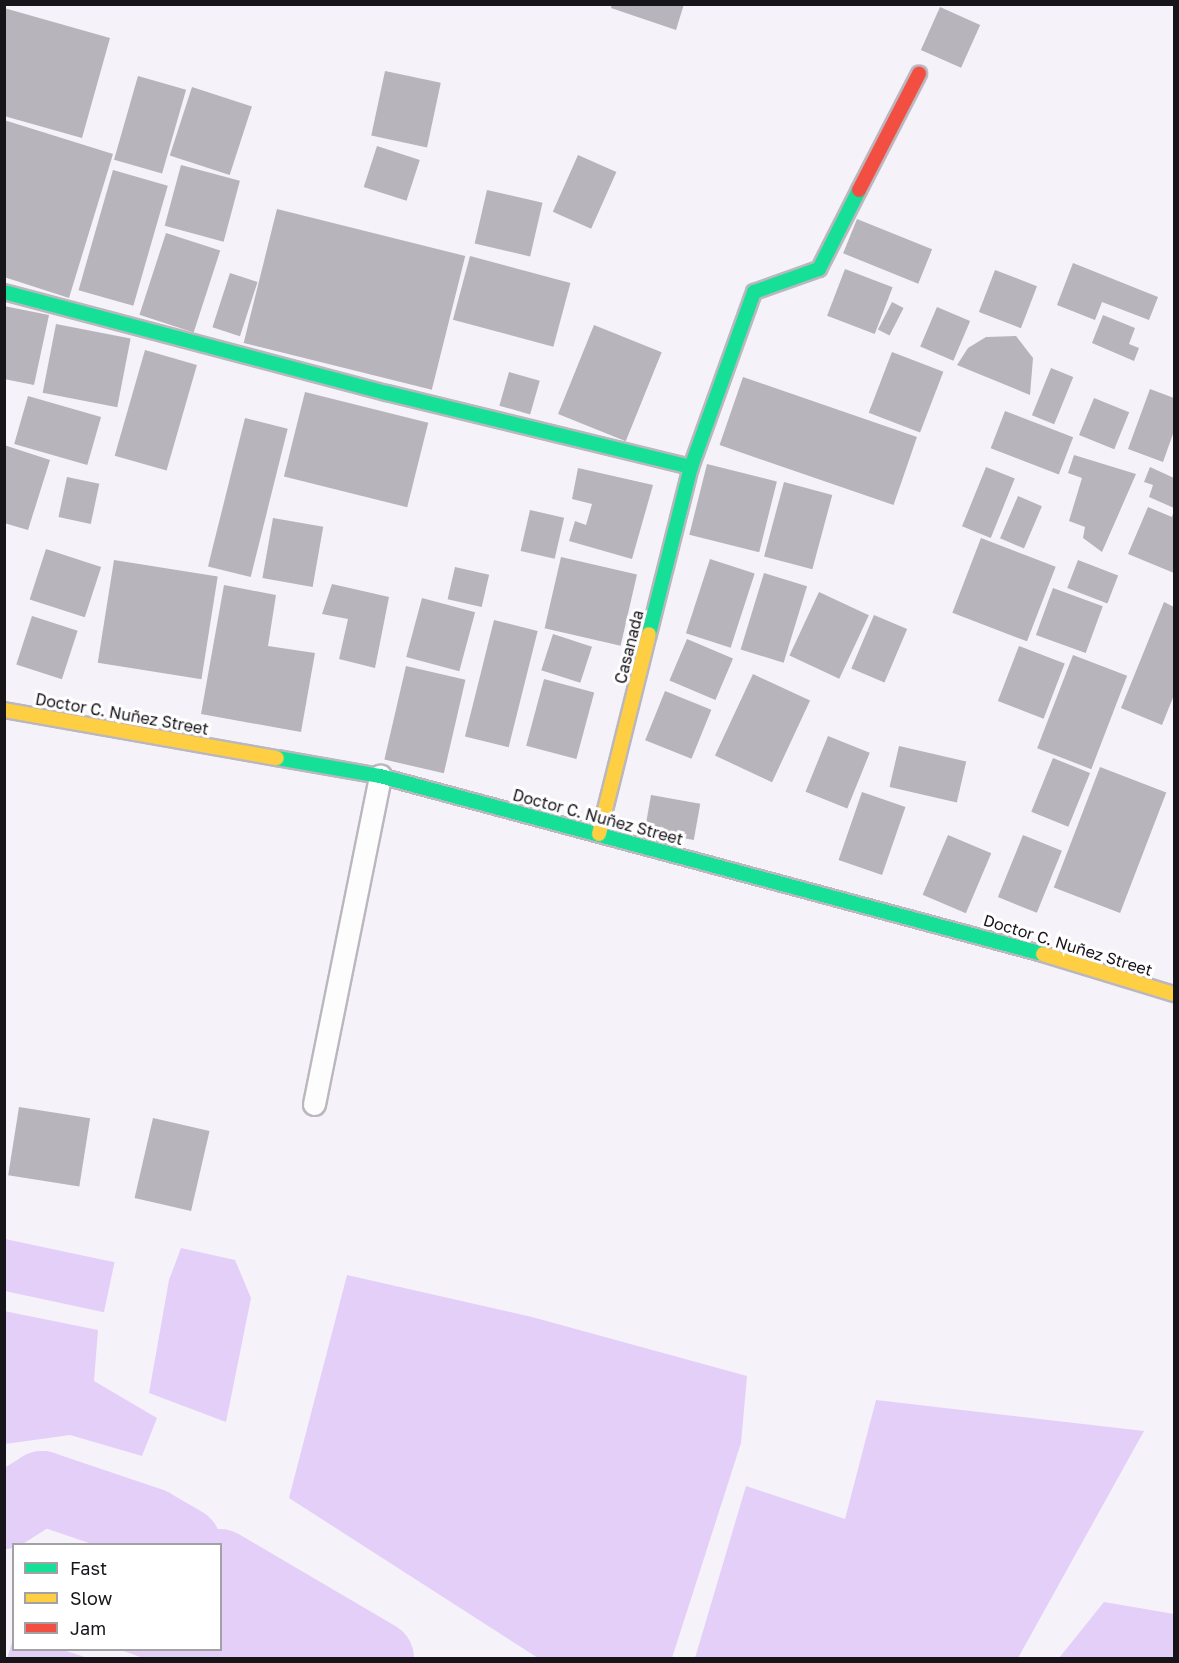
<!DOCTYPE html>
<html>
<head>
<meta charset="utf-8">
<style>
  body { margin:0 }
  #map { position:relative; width:1179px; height:1663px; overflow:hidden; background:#f6f2fa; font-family:"Golos Text",sans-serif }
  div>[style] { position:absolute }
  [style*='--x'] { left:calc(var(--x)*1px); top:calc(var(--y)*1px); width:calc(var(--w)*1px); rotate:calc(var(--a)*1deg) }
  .water>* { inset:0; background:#e4cff9; transform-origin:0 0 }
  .river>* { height:74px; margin:-37px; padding:0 37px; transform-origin:37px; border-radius:37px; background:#e4cff9 }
  .building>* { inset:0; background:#b7b4bb; transform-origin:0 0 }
  .roads { filter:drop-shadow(2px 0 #bbb7be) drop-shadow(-2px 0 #bbb7be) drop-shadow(0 2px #bbb7be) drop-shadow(0 -2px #bbb7be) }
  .lane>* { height:21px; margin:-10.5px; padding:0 10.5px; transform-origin:10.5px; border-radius:10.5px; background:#fefdfe }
  .fast>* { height:14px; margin:-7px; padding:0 7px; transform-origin:7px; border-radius:7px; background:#16e098 }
  .slow>* { height:14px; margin:-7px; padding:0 7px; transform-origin:7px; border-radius:7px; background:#ffcf43 }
  .jam>* { height:14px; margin:-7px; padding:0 7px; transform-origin:7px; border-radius:7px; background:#f24e42 }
  span { translate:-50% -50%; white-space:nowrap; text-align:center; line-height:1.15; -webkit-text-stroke:6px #fff; paint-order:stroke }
  .street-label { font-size:16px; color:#17141a }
  .frame { position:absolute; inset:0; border:6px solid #17141a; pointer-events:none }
  .legend { position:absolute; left:12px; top:1543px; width:210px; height:108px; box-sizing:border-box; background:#fff; border:2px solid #a2a1a3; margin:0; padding:8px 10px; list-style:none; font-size:18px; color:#17141a }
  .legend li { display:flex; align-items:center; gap:12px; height:30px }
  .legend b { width:30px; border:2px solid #a2a1a3 }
</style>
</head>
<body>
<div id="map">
  <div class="water">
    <i style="left:5px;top:1239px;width:112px;height:51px;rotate:12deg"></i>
    <i style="clip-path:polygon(181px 1248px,235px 1260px,251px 1298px,226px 1422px,149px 1393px,169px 1280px)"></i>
    <i style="clip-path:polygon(347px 1275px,532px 1317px,747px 1376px,741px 1443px,672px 1658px,538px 1658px,289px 1498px)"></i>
    <i style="clip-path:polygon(4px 1311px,98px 1330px,94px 1381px,157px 1418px,142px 1456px,70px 1435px,5px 1444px)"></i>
    <i style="clip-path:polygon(876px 1400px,1144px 1431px,1018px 1658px,695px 1658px,746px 1486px,845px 1519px)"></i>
    <i style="clip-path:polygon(221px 1602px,294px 1635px,332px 1658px,143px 1658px,121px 1650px,220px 1650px)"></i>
    <i style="clip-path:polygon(1104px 1602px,1174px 1614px,1174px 1658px,1059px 1658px)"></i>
    <i style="clip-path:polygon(13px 1639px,14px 1650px,63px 1650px,88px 1658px,7px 1658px)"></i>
  </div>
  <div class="river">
    <i style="--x:4;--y:1512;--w:45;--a:-32.3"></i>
    <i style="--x:42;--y:1488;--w:115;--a:18.7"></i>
    <i style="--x:151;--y:1525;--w:38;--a:30"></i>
    <i style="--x:220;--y:1566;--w:182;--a:30.4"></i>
  </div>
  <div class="building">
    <i style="clip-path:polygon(612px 4px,684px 4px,676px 30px,611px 8px)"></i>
    <i style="left:940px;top:7px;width:44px;height:47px;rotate:24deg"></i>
    <i style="clip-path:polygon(4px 8px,110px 38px,82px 138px,4px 116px)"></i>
    <i style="left:385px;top:71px;width:57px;height:66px;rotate:12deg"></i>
    <i style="left:138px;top:76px;width:50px;height:87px;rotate:16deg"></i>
    <i style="left:192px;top:87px;width:63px;height:72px;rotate:18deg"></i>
    <i style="clip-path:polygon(4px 120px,113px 154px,69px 298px,4px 277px)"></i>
    <i style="left:377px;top:146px;width:45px;height:43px;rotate:18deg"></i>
    <i style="left:578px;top:155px;width:42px;height:62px;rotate:24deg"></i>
    <i style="left:181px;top:165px;width:61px;height:63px;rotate:15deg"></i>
    <i style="left:113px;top:170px;width:57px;height:125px;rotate:16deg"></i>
    <i style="left:487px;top:190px;width:57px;height:55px;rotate:13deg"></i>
    <i style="left:277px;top:209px;width:194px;height:138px;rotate:14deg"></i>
    <i style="left:857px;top:219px;width:81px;height:37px;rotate:22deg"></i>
    <i style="left:166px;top:233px;width:57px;height:86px;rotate:18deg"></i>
    <i style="left:470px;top:256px;width:104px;height:66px;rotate:15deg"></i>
    <i style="clip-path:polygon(1073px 263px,1158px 297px,1149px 320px,1102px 302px,1095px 320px,1057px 305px)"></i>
    <i style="left:845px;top:269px;width:51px;height:50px;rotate:21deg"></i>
    <i style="left:995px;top:270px;width:45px;height:45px;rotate:21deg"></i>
    <i style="left:230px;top:273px;width:29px;height:57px;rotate:18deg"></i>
    <i style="left:892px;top:302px;width:13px;height:31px;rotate:27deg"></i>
    <i style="clip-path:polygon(4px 306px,49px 315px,34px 385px,4px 379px)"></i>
    <i style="left:937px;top:307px;width:36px;height:43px;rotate:23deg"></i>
    <i style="clip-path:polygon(1103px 315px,1135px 328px,1129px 344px,1139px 348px,1134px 361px,1092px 343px)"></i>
    <i style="left:56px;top:324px;width:76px;height:70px;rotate:11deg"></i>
    <i style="left:594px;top:325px;width:73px;height:96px;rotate:22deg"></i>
    <i style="clip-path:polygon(1016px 336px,1033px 358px,1030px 395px,957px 365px,968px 348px,986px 337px)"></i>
    <i style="left:145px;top:350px;width:54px;height:110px;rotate:16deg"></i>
    <i style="left:892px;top:352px;width:55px;height:65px;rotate:21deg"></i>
    <i style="left:1051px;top:368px;width:24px;height:51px;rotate:22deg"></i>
    <i style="left:509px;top:372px;width:32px;height:35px;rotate:16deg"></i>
    <i style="left:743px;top:377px;width:184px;height:72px;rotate:19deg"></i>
    <i style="clip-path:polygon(1150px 389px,1174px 398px,1174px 431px,1163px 462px,1128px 449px)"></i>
    <i style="left:305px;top:392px;width:127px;height:87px;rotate:14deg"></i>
    <i style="left:28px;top:396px;width:76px;height:50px;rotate:16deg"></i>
    <i style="left:1094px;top:398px;width:38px;height:40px;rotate:22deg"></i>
    <i style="left:1005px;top:411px;width:73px;height:40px;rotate:21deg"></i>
    <i style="left:245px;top:418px;width:44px;height:153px;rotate:14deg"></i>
    <i style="clip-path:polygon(4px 445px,50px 460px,28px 530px,4px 523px)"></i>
    <i style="clip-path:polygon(1074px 455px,1136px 474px,1102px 552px,1083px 538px,1085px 527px,1069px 521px,1082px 478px,1068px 473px)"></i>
    <i style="left:707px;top:464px;width:72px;height:73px;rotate:14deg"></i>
    <i style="left:986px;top:467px;width:31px;height:64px;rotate:22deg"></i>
    <i style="clip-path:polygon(1150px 467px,1174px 478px,1174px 508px,1149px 497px,1153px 485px,1144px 482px)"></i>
    <i style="clip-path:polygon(578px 468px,653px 485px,632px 559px,569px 541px,575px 521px,586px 525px,592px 504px,572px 499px)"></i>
    <i style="left:67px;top:477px;width:33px;height:41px;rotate:12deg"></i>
    <i style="left:784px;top:482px;width:50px;height:77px;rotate:15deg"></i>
    <i style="left:1018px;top:496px;width:26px;height:46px;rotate:23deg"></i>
    <i style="clip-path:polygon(1148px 507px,1172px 517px,1174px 510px,1174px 573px,1128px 554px)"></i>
    <i style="left:530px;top:510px;width:35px;height:42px;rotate:13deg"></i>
    <i style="left:273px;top:518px;width:51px;height:61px;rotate:10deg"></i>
    <i style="left:981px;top:538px;width:80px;height:80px;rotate:21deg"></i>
    <i style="left:46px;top:549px;width:58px;height:53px;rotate:18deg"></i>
    <i style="left:561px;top:557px;width:78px;height:73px;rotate:13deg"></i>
    <i style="left:710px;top:559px;width:47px;height:78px;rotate:18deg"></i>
    <i style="left:114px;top:560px;width:105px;height:104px;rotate:9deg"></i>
    <i style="left:1078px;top:560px;width:43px;height:30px;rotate:21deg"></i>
    <i style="left:455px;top:567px;width:35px;height:33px;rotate:13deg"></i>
    <i style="left:764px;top:573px;width:45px;height:80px;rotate:17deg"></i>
    <i style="clip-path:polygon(332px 584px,389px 597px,375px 668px,339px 659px,348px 619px,322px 614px)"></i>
    <i style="clip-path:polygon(224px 585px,276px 595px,268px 646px,315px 653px,301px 732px,201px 714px)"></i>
    <i style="left:1053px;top:588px;width:53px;height:50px;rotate:20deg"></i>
    <i style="left:819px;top:592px;width:55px;height:70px;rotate:25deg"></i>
    <i style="left:422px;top:598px;width:55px;height:61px;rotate:15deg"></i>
    <i style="clip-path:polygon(1164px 602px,1174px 607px,1174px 695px,1162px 725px,1121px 708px)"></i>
    <i style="left:874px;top:615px;width:36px;height:58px;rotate:23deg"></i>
    <i style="left:32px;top:616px;width:48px;height:51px;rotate:18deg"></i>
    <i style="left:494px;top:620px;width:45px;height:120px;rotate:14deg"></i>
    <i style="left:553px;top:634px;width:41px;height:38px;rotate:18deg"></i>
    <i style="left:687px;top:639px;width:50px;height:45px;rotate:23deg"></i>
    <i style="left:1019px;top:646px;width:49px;height:59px;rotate:21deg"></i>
    <i style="left:1073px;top:655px;width:58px;height:100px;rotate:21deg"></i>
    <i style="left:406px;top:666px;width:61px;height:96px;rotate:13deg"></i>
    <i style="left:753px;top:674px;width:63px;height:90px;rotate:25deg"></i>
    <i style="left:544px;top:679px;width:52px;height:69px;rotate:15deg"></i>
    <i style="left:665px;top:691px;width:50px;height:53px;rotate:22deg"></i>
    <i style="left:828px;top:736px;width:45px;height:60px;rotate:22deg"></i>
    <i style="left:899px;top:746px;width:69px;height:42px;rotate:13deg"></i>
    <i style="left:1053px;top:758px;width:40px;height:58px;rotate:22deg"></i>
    <i style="left:1100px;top:767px;width:71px;height:129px;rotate:21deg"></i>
    <i style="left:862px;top:792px;width:46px;height:72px;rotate:19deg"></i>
    <i style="left:651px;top:795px;width:50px;height:37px;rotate:10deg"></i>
    <i style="left:948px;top:835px;width:47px;height:65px;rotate:23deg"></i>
    <i style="left:1023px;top:835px;width:42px;height:67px;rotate:22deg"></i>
    <i style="left:19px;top:1107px;width:72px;height:69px;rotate:9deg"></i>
    <i style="left:153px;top:1118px;width:58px;height:82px;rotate:13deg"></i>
  </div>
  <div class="roads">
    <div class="lane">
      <i style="--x:314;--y:1104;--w:335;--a:-78.6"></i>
    </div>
    <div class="fast">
      <i style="--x:4;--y:292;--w:396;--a:14.8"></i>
      <i style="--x:387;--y:393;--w:313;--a:13.7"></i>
      <i style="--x:649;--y:634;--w:172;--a:-75.9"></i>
      <i style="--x:691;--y:467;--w:186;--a:-70.2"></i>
      <i style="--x:754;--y:292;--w:69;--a:-19.5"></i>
      <i style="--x:819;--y:269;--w:89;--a:-63.1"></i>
      <i style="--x:277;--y:758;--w:105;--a:9.9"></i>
      <i style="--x:380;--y:776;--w:686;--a:15.03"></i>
    </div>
    <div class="slow">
      <i style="--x:4;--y:710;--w:277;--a:10"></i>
      <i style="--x:599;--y:834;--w:206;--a:-76"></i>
      <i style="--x:1043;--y:954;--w:137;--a:17"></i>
    </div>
    <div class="jam">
      <i style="--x:859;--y:190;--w:131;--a:-62.7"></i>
    </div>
  </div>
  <div class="street-label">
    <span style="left:629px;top:647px;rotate:-76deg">Casanada</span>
    <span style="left:122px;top:714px;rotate:10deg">Doctor C. Nuñez Street</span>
    <span style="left:598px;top:817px;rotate:15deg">Doctor C. Nuñez Street</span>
    <span style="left:1068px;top:945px;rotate:17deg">Doctor C. Nuñez Street</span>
  </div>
  <div class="frame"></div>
  <ul class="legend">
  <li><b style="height:8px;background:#16e098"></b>Fast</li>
  <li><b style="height:8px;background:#ffcf43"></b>Slow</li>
  <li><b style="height:8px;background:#f24e42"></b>Jam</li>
  </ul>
</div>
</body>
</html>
